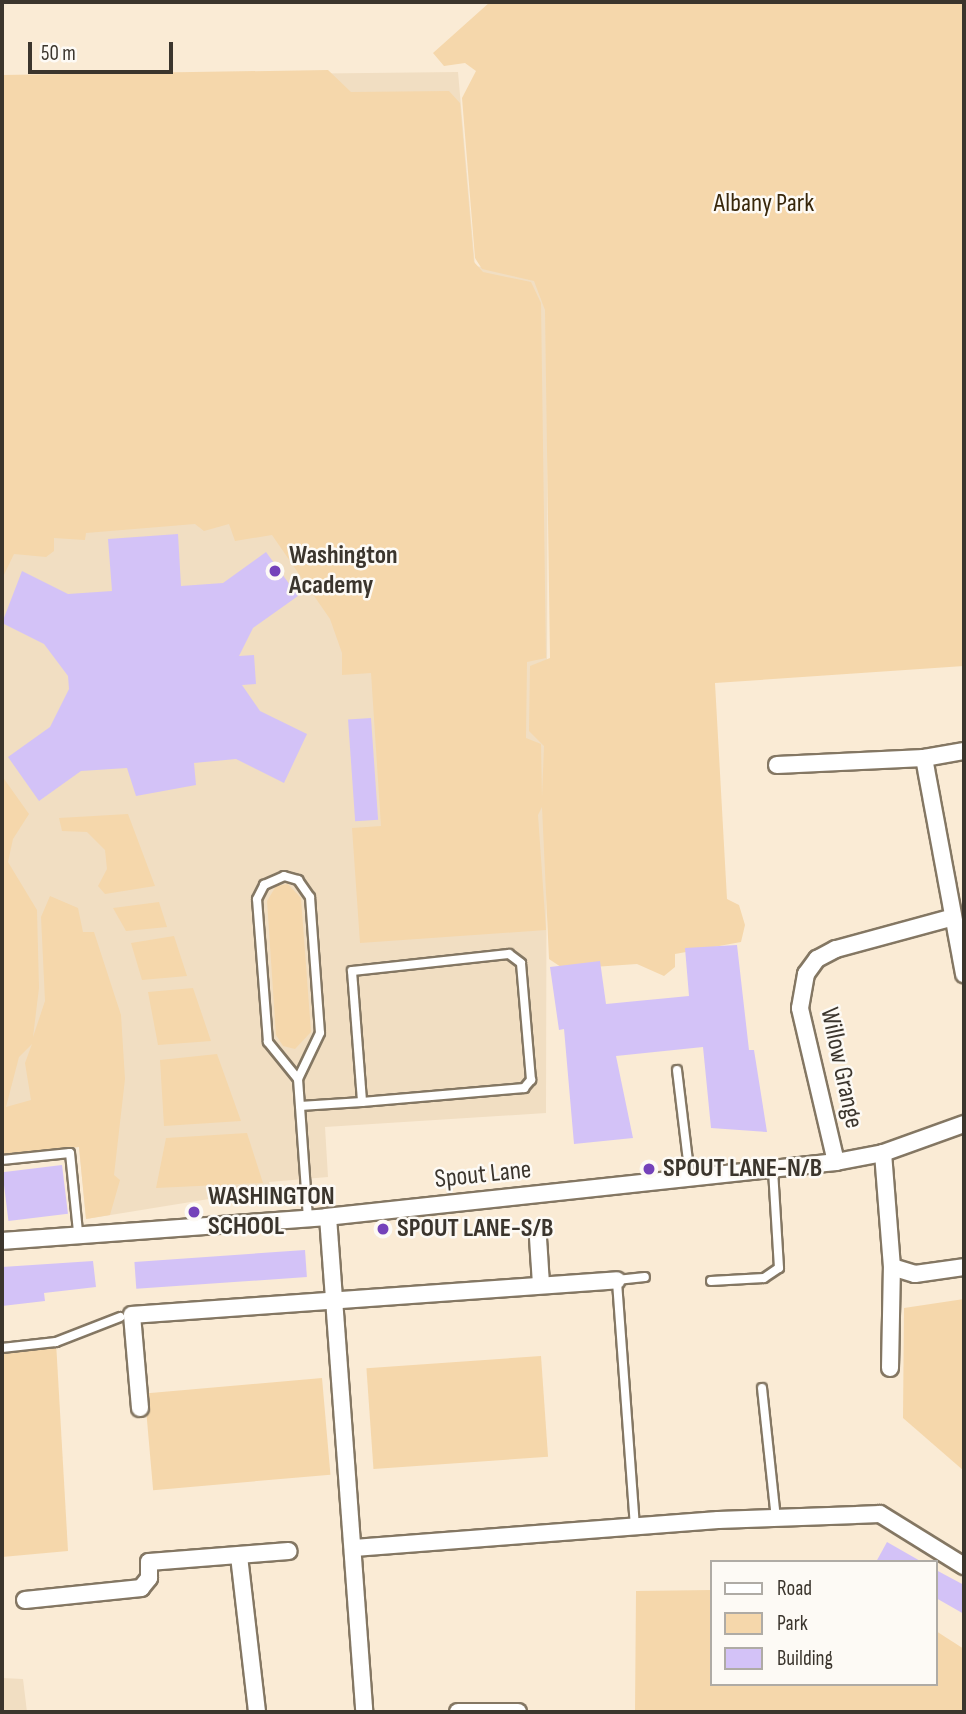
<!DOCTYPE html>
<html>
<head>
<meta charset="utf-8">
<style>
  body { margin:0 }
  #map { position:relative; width:966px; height:1714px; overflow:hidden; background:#faebd5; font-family:"Sofia Sans Condensed",sans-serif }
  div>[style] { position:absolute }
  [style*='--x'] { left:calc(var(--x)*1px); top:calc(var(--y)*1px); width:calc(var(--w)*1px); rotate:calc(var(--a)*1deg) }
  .built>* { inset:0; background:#f1dec2 }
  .green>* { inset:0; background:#f5d7ab; transform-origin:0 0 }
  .building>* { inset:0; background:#d3c2f7; transform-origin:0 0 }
  .roads { filter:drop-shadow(2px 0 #847763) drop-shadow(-2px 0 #847763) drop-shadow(0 2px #847763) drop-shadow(0 -2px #847763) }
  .lane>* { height:8px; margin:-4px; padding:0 4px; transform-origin:4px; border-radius:4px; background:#fff }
  .street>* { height:16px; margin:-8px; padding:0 8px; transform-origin:8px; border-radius:8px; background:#fff }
  .dots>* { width:19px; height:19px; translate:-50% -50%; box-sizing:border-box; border:4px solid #fdfaf5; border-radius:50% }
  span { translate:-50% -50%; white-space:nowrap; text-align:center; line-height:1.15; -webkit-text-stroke:5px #fdfaf5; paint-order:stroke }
  .park-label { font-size:26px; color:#38270b }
  .poi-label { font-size:26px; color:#3b352d; font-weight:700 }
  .left { translate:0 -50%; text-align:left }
  .street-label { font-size:26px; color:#3b352d }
  .frame { position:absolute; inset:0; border:4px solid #3b352d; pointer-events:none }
  .legend { position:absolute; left:710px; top:1560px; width:228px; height:126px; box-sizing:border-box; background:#fdfaf5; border:2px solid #afaba5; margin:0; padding:9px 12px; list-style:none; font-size:21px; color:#3b352d }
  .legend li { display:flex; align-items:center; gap:14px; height:35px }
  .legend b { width:35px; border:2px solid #afaba5 }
  .scale { position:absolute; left:28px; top:42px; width:145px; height:32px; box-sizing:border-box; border:4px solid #3b352d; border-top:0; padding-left:9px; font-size:21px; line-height:24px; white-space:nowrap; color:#3b352d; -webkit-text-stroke:5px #fdfaf5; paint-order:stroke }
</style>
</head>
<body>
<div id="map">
  <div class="built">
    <i style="clip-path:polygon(458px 72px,475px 266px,548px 277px,546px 1113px,325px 1127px,328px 1177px,269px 1182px,273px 1203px,209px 1199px,86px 1219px,79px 1147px,2px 1154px,2px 77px)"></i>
    <i style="clip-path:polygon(2px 1678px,23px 1679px,27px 1712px,2px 1712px)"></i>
  </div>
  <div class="green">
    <i style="clip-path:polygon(490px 2px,964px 2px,964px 666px,715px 683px,727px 899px,739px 905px,745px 925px,741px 942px,675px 954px,675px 967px,664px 976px,637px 964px,564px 969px,549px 959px,542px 807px,538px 815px,546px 930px,360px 943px,352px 828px,381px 826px,371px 673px,342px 675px,342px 653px,330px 619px,272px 535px,235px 541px,229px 524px,204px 531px,195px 524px,86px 533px,85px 540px,54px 538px,54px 551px,46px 557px,14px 554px,2px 579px,2px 75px,328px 70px,351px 92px,449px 91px,460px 103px,474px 262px,483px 272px,531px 282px,541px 303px,546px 658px,527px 662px,526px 738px,541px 744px,542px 797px,544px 746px,529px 731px,530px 666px,550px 658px,545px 310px,534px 281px,482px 269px,475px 258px,462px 98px,476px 71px,465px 63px,444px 66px,433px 53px)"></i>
    <i style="clip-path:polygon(evenodd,2px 776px,29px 814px,13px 839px,8px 862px,37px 910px,39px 988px,33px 1037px,45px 1001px,41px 917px,50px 896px,78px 908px,83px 932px,94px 932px,121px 1015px,125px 1079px,114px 1175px,120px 1180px,110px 1215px,86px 1219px,79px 1147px,2px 1154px,2px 776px,32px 1044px,25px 1063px,31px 1100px,6px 1107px,19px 1057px,32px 1044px)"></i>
    <i style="clip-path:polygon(128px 814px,155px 886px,105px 894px,98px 886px,107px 869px,105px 850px,87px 832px,62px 831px,59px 818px)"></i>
    <i style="clip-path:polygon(288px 884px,301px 898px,311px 1032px,295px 1049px,283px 1046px,276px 1035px,267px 901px,276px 886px)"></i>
    <i style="clip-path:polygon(159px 902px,167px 927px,126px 931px,113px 908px)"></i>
    <i style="clip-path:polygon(174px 936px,187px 976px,142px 980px,131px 943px)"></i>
    <i style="clip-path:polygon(193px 988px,211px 1041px,158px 1045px,148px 992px)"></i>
    <i style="clip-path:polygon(217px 1054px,241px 1121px,164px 1126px,160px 1060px)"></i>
    <i style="clip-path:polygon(247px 1133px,263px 1183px,156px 1188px,166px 1138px)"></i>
    <i style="clip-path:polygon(964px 1299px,964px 1471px,903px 1418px,904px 1308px)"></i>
    <i style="clip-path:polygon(56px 1342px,68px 1551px,2px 1557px,2px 1348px)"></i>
    <i style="left:541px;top:1356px;width:101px;height:175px;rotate:86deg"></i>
    <i style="left:322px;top:1378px;width:97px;height:178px;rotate:85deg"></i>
    <i style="clip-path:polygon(712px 1590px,712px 1684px,936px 1684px,936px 1631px,964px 1649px,964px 1712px,635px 1712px,636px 1591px)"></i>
  </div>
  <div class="building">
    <i style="clip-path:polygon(178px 534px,181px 586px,223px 583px,266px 552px,298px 596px,253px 628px,239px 656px,254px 655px,256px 684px,242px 685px,260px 711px,307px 734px,284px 783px,236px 759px,194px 763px,196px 785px,136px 796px,127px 768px,81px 771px,39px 801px,8px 757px,50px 727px,69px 689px,68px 676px,44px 644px,2px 623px,22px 571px,68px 594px,112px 591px,108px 539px)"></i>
    <i style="left:371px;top:718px;width:102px;height:23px;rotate:86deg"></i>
    <i style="clip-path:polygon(737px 945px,749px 1050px,754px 1050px,767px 1132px,711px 1128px,703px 1047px,616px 1056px,633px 1138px,574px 1144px,564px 1029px,559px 1030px,550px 967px,600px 961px,606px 1004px,689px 996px,685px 948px)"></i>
    <i style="left:62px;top:1165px;width:49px;height:60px;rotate:83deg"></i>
    <i style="left:305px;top:1250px;width:27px;height:171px;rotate:86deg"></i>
    <i style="clip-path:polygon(93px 1261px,96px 1287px,44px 1293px,45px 1301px,2px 1306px,2px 1267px)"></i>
    <i style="clip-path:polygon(887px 1542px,922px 1562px,876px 1562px)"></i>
    <i style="clip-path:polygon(936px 1570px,964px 1585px,964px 1614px,936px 1598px)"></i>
  </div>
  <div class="roads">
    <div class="lane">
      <i style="--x:284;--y:876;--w:15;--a:16"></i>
      <i style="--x:298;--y:880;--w:21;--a:55"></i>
      <i style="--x:310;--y:897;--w:136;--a:85.8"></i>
      <i style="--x:320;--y:1033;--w:51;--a:115.6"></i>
      <i style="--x:298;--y:1079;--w:48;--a:-129"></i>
      <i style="--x:268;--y:1042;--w:143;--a:-94.4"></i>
      <i style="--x:257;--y:899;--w:16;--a:-63"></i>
      <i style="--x:264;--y:885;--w:22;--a:-24"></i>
      <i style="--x:677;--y:1070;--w:109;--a:83.1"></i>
      <i style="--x:298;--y:1079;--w:139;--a:85.9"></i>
      <i style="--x:300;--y:1106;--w:62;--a:-3.7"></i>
      <i style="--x:362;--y:1102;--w:163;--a:-4.9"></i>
      <i style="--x:524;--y:1088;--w:11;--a:-49"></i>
      <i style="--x:531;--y:1080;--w:117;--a:-94.9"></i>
      <i style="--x:521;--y:963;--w:15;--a:-143"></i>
      <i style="--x:509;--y:954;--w:158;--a:173.8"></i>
      <i style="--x:352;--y:971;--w:131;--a:85.6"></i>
      <i style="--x:2;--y:1160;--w:68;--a:-5.9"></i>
      <i style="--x:70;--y:1153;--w:79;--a:84.2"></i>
      <i style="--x:711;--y:1281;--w:53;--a:-3.2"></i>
      <i style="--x:764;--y:1278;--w:18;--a:-34"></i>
      <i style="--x:779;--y:1268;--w:99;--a:-93.5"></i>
      <i style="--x:2;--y:1348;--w:54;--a:-6.3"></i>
      <i style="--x:56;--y:1342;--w:69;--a:-21.3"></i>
      <i style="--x:762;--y:1388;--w:131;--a:83.9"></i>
      <i style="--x:635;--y:1527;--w:248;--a:-94.2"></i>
      <i style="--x:617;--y:1280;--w:28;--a:-6"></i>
    </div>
    <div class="street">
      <i style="--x:924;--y:758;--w:220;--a:79.5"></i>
      <i style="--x:777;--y:765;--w:147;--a:-2.7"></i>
      <i style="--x:924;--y:758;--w:41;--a:-9.9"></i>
      <i style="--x:883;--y:1153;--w:114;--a:85.5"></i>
      <i style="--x:892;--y:1267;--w:24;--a:17"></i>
      <i style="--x:915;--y:1274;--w:49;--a:-8.1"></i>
      <i style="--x:836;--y:1162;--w:158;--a:-103.2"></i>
      <i style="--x:800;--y:1008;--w:35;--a:-80"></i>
      <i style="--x:806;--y:974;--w:19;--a:-54"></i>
      <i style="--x:817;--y:959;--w:21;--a:-28"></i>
      <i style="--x:836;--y:949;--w:118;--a:-15.2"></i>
      <i style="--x:328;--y:1217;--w:496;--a:85.8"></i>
      <i style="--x:538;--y:1238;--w:47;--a:86.3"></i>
      <i style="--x:2;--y:1241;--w:325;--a:-4.2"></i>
      <i style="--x:326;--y:1217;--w:513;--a:-6.16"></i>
      <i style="--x:836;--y:1162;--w:48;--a:-10.8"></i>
      <i style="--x:883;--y:1153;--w:86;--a:-19.7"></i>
      <i style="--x:890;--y:1368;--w:101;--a:-88.9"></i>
      <i style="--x:140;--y:1408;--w:93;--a:-94.9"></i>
      <i style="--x:132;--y:1315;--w:486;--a:-4.1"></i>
      <i style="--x:354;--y:1548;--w:365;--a:-4.4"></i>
      <i style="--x:718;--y:1520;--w:162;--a:-2.1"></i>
      <i style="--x:880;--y:1514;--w:99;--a:31.8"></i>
      <i style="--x:239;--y:1556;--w:157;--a:83.4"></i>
      <i style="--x:25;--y:1600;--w:117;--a:-5.9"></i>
      <i style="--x:141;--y:1588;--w:13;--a:-51"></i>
      <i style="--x:149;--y:1578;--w:16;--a:-90"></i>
      <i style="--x:149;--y:1562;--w:140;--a:-4.5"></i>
      <i style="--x:458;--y:1712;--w:60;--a:0"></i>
    </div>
  </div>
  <div class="dots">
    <i style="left:275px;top:571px;background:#7442ba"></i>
    <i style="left:649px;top:1169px;background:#7442ba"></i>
    <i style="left:194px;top:1212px;background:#7442ba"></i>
    <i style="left:383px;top:1229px;background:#7442ba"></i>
  </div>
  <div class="park-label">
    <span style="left:764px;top:204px">Albany Park</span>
  </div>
  <div class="poi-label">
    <span class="left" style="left:289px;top:571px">Washington<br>Academy</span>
    <span class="left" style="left:663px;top:1169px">SPOUT LANE-N/B</span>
    <span class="left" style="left:208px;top:1212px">WASHINGTON<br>SCHOOL</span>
    <span class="left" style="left:397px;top:1229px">SPOUT LANE-S/B</span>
  </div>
  <div class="street-label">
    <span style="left:841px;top:1068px;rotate:78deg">Willow Grange</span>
    <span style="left:483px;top:1175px;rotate:-6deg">Spout Lane</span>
  </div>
  <div class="frame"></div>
  <ul class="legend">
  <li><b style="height:9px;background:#fff"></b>Road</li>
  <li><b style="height:19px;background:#f5d7ab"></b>Park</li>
  <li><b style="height:19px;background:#d3c2f7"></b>Building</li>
  </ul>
  <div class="scale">50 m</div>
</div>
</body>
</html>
